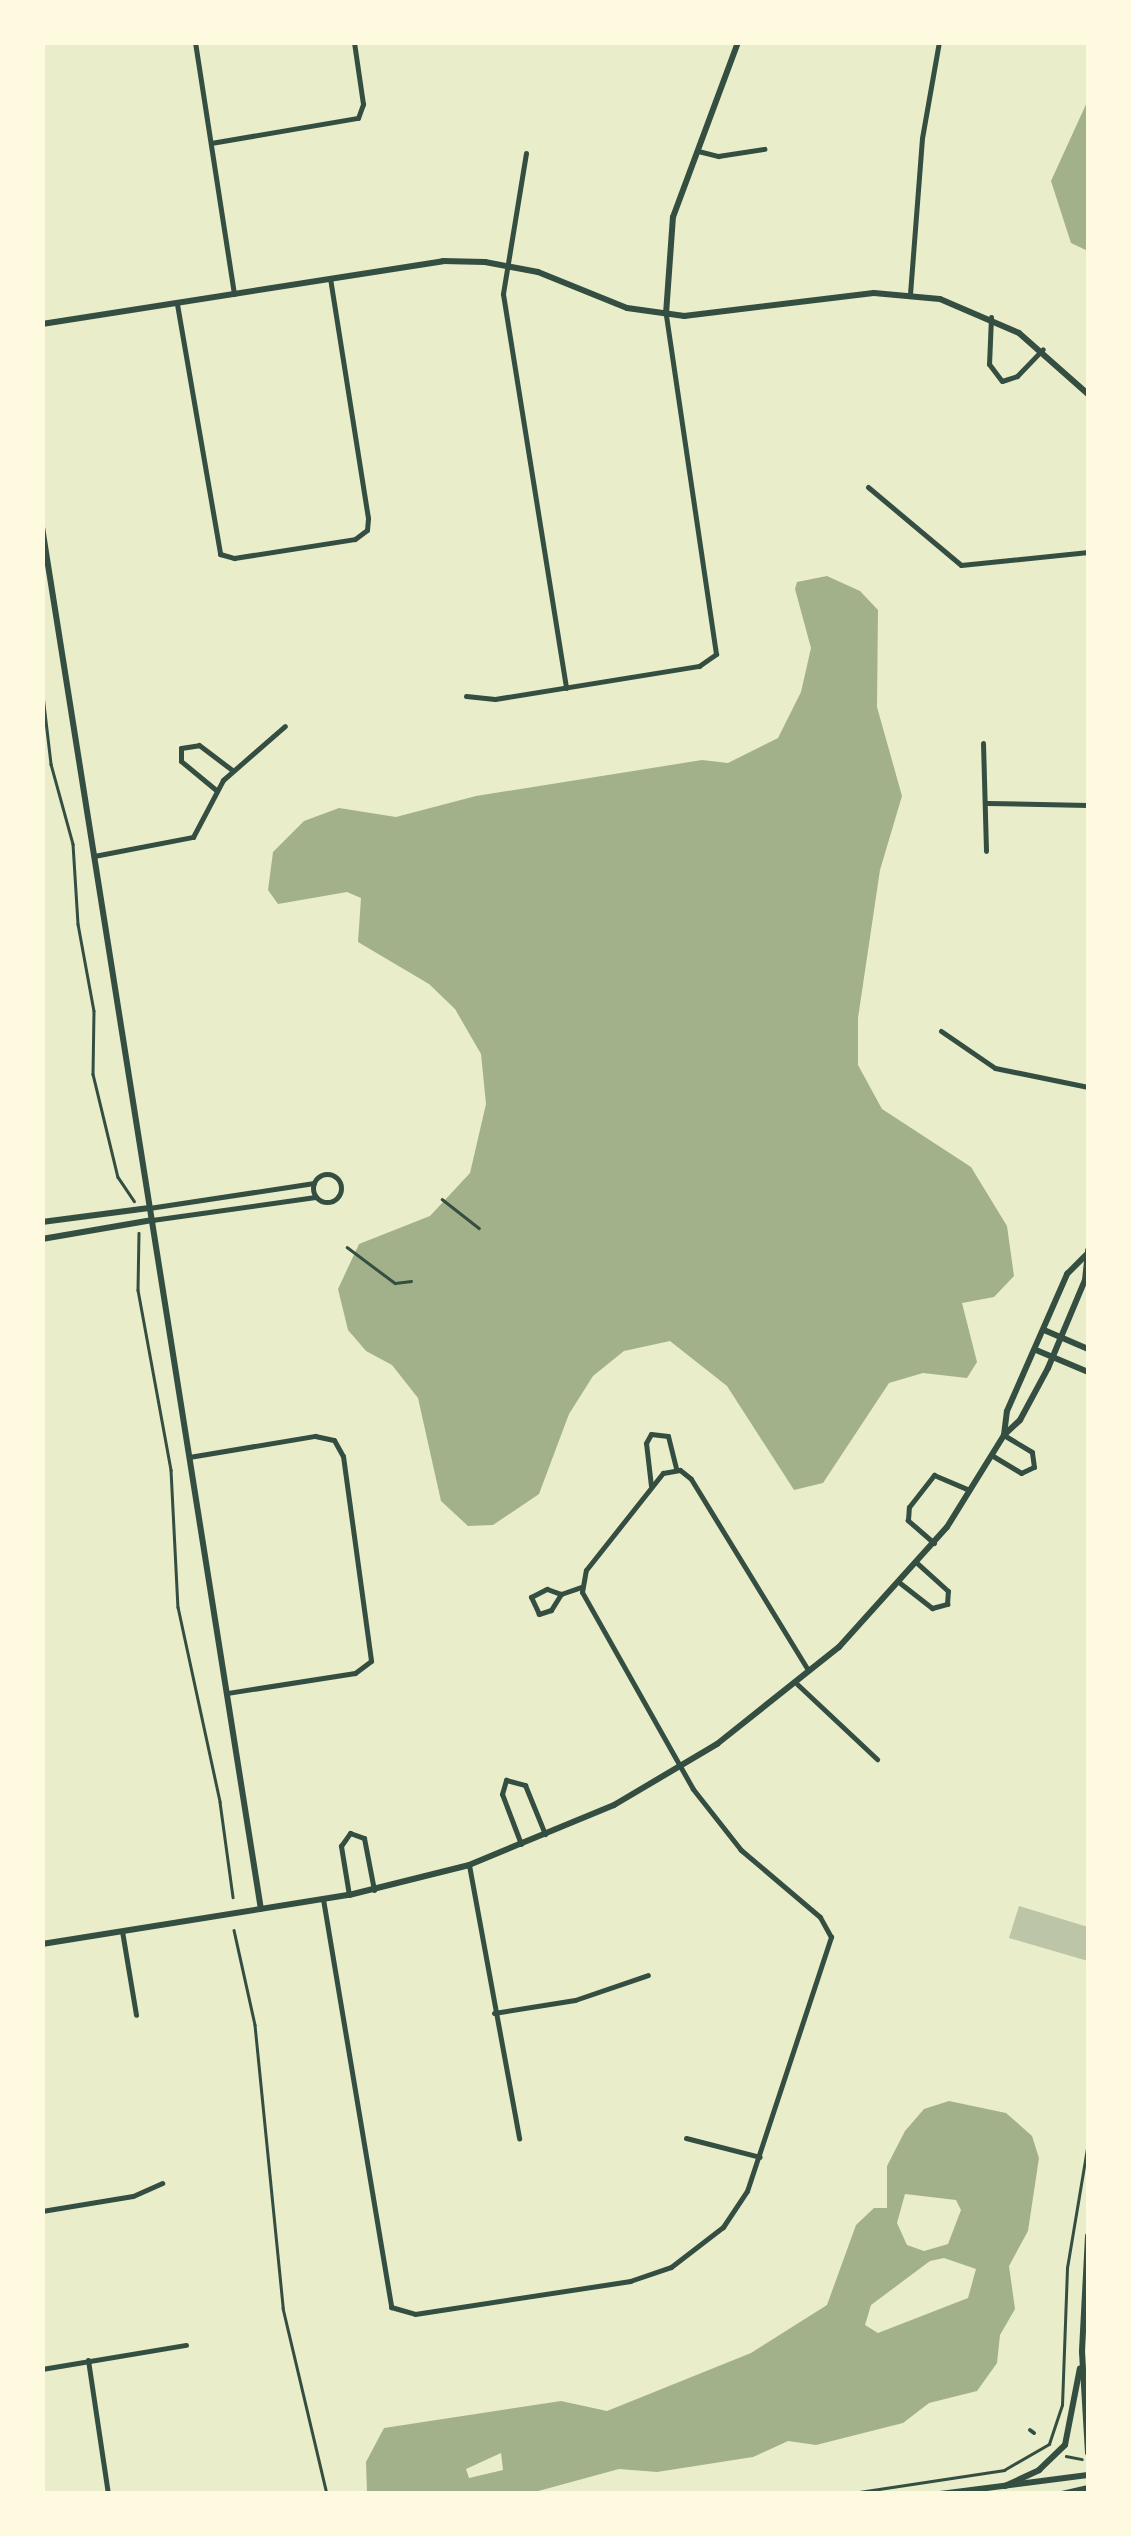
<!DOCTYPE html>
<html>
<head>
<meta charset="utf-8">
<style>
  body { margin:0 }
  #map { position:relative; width:1131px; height:2536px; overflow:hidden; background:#e9edc9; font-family:Lato,sans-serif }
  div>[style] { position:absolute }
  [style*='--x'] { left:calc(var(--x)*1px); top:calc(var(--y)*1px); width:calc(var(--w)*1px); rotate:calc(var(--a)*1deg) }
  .water>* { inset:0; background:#a3b18a }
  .building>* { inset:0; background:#bcc5a7 }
  .path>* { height:2.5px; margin:-1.25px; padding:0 1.25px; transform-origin:1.25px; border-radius:1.25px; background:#344e41 }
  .pedestrian>* { height:4px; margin:-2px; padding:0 2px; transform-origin:2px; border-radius:2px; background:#344e41 }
  .minor>* { height:5px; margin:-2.5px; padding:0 2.5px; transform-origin:2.5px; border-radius:2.5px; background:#344e41 }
  .minor>.ring { margin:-2.5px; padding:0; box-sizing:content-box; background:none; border:5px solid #344e41; border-radius:50% }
  .tertiary>* { height:6px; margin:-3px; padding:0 3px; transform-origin:3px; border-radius:3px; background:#344e41 }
  .secondary>* { height:6px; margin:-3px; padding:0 3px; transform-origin:3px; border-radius:3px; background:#344e41 }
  span { translate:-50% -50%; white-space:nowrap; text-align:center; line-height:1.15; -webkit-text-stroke:9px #fefae0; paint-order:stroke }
  .frame { position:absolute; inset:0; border:45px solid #fefae0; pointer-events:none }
</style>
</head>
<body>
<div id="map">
  <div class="water">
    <i style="clip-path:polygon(1088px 100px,1088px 251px,1071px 243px,1051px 181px)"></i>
    <i style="clip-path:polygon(827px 576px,860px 591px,878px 610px,877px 707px,902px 796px,880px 870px,858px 1018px,858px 1065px,882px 1109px,971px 1167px,1007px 1226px,1014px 1276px,994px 1297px,962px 1303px,977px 1362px,967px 1378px,923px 1373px,889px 1383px,823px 1483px,794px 1490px,727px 1386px,670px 1341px,624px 1351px,593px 1376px,569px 1414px,539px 1494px,493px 1525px,468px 1526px,441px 1501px,418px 1398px,392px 1365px,366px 1351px,348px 1330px,338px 1289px,359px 1244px,430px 1216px,470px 1173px,486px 1104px,481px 1054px,455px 1009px,429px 984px,358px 942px,361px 898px,347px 892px,278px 904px,268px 890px,273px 852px,304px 821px,339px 808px,396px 817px,476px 796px,702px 760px,728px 763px,778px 738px,801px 692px,811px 648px,795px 589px,797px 582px)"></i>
    <i style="clip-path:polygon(evenodd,949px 2101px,1006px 2113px,1032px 2136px,1039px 2158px,1028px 2231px,1009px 2266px,1015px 2309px,1000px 2335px,997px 2363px,977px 2391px,929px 2403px,903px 2423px,816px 2445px,788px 2441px,753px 2457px,657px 2472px,619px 2469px,531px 2493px,367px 2493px,366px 2462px,384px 2428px,561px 2401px,607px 2411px,751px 2353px,827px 2305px,856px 2225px,874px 2208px,887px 2208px,887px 2166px,905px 2131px,924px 2109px,949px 2101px,905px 2194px,956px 2200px,961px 2210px,948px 2244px,924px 2251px,907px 2245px,897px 2223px,905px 2194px,949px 2101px,944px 2258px,976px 2269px,968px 2298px,878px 2333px,865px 2325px,871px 2305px,930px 2261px,944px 2258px,949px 2101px,501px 2453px,503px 2470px,469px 2478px,466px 2469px,501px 2453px)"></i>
  </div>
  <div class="building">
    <i style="clip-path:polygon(1019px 1906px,1088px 1927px,1088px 1961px,1009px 1938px)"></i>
  </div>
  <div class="path">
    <i style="--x:42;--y:687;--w:78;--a:83.3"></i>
    <i style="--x:51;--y:764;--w:83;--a:74.6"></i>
    <i style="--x:73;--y:844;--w:80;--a:86.4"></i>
    <i style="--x:78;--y:924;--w:88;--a:79.6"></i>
    <i style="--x:94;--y:1011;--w:63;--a:90.9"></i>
    <i style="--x:93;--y:1074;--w:106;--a:76.4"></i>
    <i style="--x:118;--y:1177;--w:29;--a:56"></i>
    <i style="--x:442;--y:1199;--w:47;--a:38.1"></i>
    <i style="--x:139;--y:1233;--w:57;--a:91"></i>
    <i style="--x:138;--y:1290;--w:183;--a:79.6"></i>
    <i style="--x:171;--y:1470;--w:137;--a:87.1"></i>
    <i style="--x:178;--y:1607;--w:199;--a:77.8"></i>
    <i style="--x:220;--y:1802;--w:96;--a:82.2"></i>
    <i style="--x:347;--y:1247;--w:60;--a:36.9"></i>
    <i style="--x:395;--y:1283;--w:16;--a:-7"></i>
    <i style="--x:234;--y:1930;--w:97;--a:77.5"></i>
    <i style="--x:255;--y:2025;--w:284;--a:84.3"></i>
    <i style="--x:283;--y:2308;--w:191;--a:76.7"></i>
    <i style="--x:1066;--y:2456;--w:16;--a:11"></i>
    <i style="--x:846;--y:2494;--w:160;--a:-8.6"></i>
    <i style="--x:1004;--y:2470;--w:52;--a:-30"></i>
    <i style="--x:1049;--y:2444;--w:41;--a:-71.6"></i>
    <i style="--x:1062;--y:2405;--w:137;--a:-87.9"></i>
    <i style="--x:1067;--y:2268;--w:128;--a:-80.5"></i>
  </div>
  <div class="pedestrian">
    <i style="--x:1030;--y:2430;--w:5;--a:37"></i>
  </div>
  <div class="minor">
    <i style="--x:195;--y:42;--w:255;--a:81.2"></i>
    <i style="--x:211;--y:143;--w:149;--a:-9.7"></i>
    <i style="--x:358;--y:118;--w:15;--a:-70"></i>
    <i style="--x:363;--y:104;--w:63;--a:-98.3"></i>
    <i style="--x:698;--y:151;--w:21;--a:14"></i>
    <i style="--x:718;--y:156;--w:47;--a:-8.7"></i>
    <i style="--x:526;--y:153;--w:143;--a:99.3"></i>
    <i style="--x:503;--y:294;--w:399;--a:80.9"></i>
    <i style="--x:910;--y:294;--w:156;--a:-85.6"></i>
    <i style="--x:922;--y:138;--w:97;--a:-80"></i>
    <i style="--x:177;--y:304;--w:254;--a:80.2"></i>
    <i style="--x:220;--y:554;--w:15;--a:16"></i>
    <i style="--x:234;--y:558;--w:122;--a:-8.9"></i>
    <i style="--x:355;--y:539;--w:15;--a:-37"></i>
    <i style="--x:367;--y:530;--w:12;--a:-85"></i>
    <i style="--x:368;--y:518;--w:242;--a:-99"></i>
    <i style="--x:991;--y:317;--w:47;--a:92.4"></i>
    <i style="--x:989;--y:364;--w:21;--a:53"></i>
    <i style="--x:1002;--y:381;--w:16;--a:-18"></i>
    <i style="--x:1017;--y:376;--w:37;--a:-46"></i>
    <i style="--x:868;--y:487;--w:121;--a:40"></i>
    <i style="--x:961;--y:565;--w:128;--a:-5.8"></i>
    <i style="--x:466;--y:696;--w:29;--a:6"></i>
    <i style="--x:495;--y:699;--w:207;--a:-9.2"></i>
    <i style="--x:699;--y:666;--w:21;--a:-35"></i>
    <i style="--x:716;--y:654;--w:344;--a:-98.4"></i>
    <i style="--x:983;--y:743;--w:108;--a:88.4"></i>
    <i style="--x:216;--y:790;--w:45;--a:-140.4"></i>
    <i style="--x:181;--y:761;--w:13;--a:-90"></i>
    <i style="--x:181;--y:748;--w:18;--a:-9"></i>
    <i style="--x:199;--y:745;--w:41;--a:37.1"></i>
    <i style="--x:987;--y:803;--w:101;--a:1.1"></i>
    <i style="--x:94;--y:856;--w:101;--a:-10.9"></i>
    <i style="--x:193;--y:837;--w:64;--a:-62.2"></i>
    <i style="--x:223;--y:780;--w:82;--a:-41.1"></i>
    <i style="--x:941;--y:1031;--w:65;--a:34.4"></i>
    <i style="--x:995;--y:1068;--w:95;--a:11.5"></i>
    <i class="ring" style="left:313px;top:1174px;width:23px;height:23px"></i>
    <i style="--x:149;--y:1208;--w:167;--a:-8.6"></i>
    <i style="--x:152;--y:1220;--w:165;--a:-8"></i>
    <i style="--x:993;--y:1456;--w:33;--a:31"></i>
    <i style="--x:1021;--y:1473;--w:14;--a:-25"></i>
    <i style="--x:1034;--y:1467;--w:15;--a:-98"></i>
    <i style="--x:1032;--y:1452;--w:33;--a:-149"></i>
    <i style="--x:189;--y:1457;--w:128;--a:-9.5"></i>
    <i style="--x:315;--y:1436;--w:19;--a:12"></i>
    <i style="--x:334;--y:1440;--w:18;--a:61"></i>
    <i style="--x:343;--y:1456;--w:207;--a:82.2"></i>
    <i style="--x:371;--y:1661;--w:20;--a:143"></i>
    <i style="--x:355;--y:1673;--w:130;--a:171.1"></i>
    <i style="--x:651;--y:1486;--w:43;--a:-96.6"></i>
    <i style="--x:646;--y:1443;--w:10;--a:-61"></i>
    <i style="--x:651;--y:1434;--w:17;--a:7"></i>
    <i style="--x:668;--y:1436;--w:34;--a:76"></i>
    <i style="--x:934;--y:1543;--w:35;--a:-139"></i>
    <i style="--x:908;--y:1520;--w:13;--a:-86"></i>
    <i style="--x:909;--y:1507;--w:41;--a:-52"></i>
    <i style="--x:934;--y:1475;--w:38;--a:23"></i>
    <i style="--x:900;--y:1583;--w:41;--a:38"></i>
    <i style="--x:932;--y:1608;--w:16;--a:-15"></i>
    <i style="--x:947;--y:1604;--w:13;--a:-86"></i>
    <i style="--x:948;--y:1591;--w:42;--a:-137.9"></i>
    <i style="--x:547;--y:1589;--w:15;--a:20"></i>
    <i style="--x:561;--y:1594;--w:19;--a:122"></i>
    <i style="--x:551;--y:1610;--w:13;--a:162"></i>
    <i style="--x:539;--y:1614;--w:19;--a:-115"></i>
    <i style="--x:531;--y:1597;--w:18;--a:-27"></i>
    <i style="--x:561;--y:1594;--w:21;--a:-19"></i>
    <i style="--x:797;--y:1684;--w:110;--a:43.2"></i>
    <i style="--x:521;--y:1844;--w:53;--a:-110.8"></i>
    <i style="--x:502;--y:1794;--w:15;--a:-74"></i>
    <i style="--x:506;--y:1780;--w:20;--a:15"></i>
    <i style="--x:525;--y:1785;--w:53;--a:67.8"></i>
    <i style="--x:469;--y:1865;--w:278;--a:79.6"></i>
    <i style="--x:349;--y:1895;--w:50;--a:-99.3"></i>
    <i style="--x:341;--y:1846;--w:16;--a:-55"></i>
    <i style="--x:350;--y:1833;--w:15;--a:20"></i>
    <i style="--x:364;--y:1838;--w:53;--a:79.1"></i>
    <i style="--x:323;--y:1899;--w:414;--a:80.5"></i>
    <i style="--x:391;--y:2307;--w:25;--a:16"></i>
    <i style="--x:415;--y:2314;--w:218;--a:-8.7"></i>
    <i style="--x:630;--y:2281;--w:43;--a:-18.9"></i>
    <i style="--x:671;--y:2267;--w:66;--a:-37.6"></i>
    <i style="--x:723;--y:2227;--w:43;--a:-56.3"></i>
    <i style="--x:747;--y:2191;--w:268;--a:-71.7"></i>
    <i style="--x:831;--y:1937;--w:23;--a:-119"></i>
    <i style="--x:820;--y:1917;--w:104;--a:-139.7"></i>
    <i style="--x:741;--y:1850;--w:78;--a:-128.2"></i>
    <i style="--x:693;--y:1789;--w:226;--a:-119.4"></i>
    <i style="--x:582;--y:1592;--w:22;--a:-80"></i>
    <i style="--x:586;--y:1570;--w:124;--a:-51.6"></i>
    <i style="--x:663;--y:1473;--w:17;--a:-10"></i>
    <i style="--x:680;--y:1470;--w:14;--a:39"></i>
    <i style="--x:691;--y:1479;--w:224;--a:58.5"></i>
    <i style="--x:122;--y:1931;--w:85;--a:80.5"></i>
    <i style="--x:494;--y:2013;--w:82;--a:-9.1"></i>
    <i style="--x:575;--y:2000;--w:77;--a:-18.9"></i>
    <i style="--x:686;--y:2138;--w:76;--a:14.4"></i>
    <i style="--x:42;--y:2211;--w:92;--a:-9.4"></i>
    <i style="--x:133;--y:2196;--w:32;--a:-24"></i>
    <i style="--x:88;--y:2360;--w:135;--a:81.5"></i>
    <i style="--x:42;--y:2369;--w:146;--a:-9.5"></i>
  </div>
  <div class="tertiary">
    <i style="--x:666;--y:314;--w:97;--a:-85.9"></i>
    <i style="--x:673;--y:217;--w:187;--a:-69.6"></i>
    <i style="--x:42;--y:324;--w:406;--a:-8.9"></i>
    <i style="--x:443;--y:261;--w:42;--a:1.4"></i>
    <i style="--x:485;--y:262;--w:54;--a:10.7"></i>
    <i style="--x:538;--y:272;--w:96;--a:22"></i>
    <i style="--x:627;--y:308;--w:58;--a:8"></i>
    <i style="--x:684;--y:316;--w:191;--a:-6.9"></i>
    <i style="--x:874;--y:293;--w:66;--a:5.2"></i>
    <i style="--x:940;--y:299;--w:86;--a:23.3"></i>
    <i style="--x:1019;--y:333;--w:92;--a:41.5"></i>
    <i style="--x:42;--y:527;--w:1399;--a:81"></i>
    <i style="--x:42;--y:1222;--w:108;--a:-7.5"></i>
    <i style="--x:42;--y:1239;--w:112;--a:-9.8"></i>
    <i style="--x:1044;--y:1330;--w:48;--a:23.4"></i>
    <i style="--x:1036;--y:1350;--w:56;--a:22.9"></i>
    <i style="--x:1004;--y:1435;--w:24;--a:-83"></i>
    <i style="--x:1007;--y:1411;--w:150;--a:-66.3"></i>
    <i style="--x:1067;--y:1274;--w:27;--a:-45"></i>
    <i style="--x:42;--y:1944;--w:311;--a:-9.1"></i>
    <i style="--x:349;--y:1895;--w:124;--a:-14"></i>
    <i style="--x:469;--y:1865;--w:157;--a:-22.5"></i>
    <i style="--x:614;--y:1805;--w:120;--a:-30.6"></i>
    <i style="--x:717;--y:1744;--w:156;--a:-38.5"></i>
    <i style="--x:839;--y:1647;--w:161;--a:-48"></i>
    <i style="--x:947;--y:1527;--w:108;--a:-58.2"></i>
    <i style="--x:1004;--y:1435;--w:22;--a:-43"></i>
    <i style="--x:1020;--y:1420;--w:59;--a:-61.7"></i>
    <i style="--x:1048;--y:1368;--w:95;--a:-67.2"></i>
    <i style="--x:1085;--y:1280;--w:30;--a:-84"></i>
  </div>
  <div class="secondary">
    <i style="--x:1088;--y:2236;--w:116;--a:93"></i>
    <i style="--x:1082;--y:2352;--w:101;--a:86.6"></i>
    <i style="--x:1005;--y:2486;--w:38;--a:-25"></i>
    <i style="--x:1039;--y:2470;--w:36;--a:-44"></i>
    <i style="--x:1065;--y:2445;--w:78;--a:-79"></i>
    <i style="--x:940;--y:2494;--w:149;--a:-7.3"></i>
    <i style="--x:1062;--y:2494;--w:27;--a:-13"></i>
  </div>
  <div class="frame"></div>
</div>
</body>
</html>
